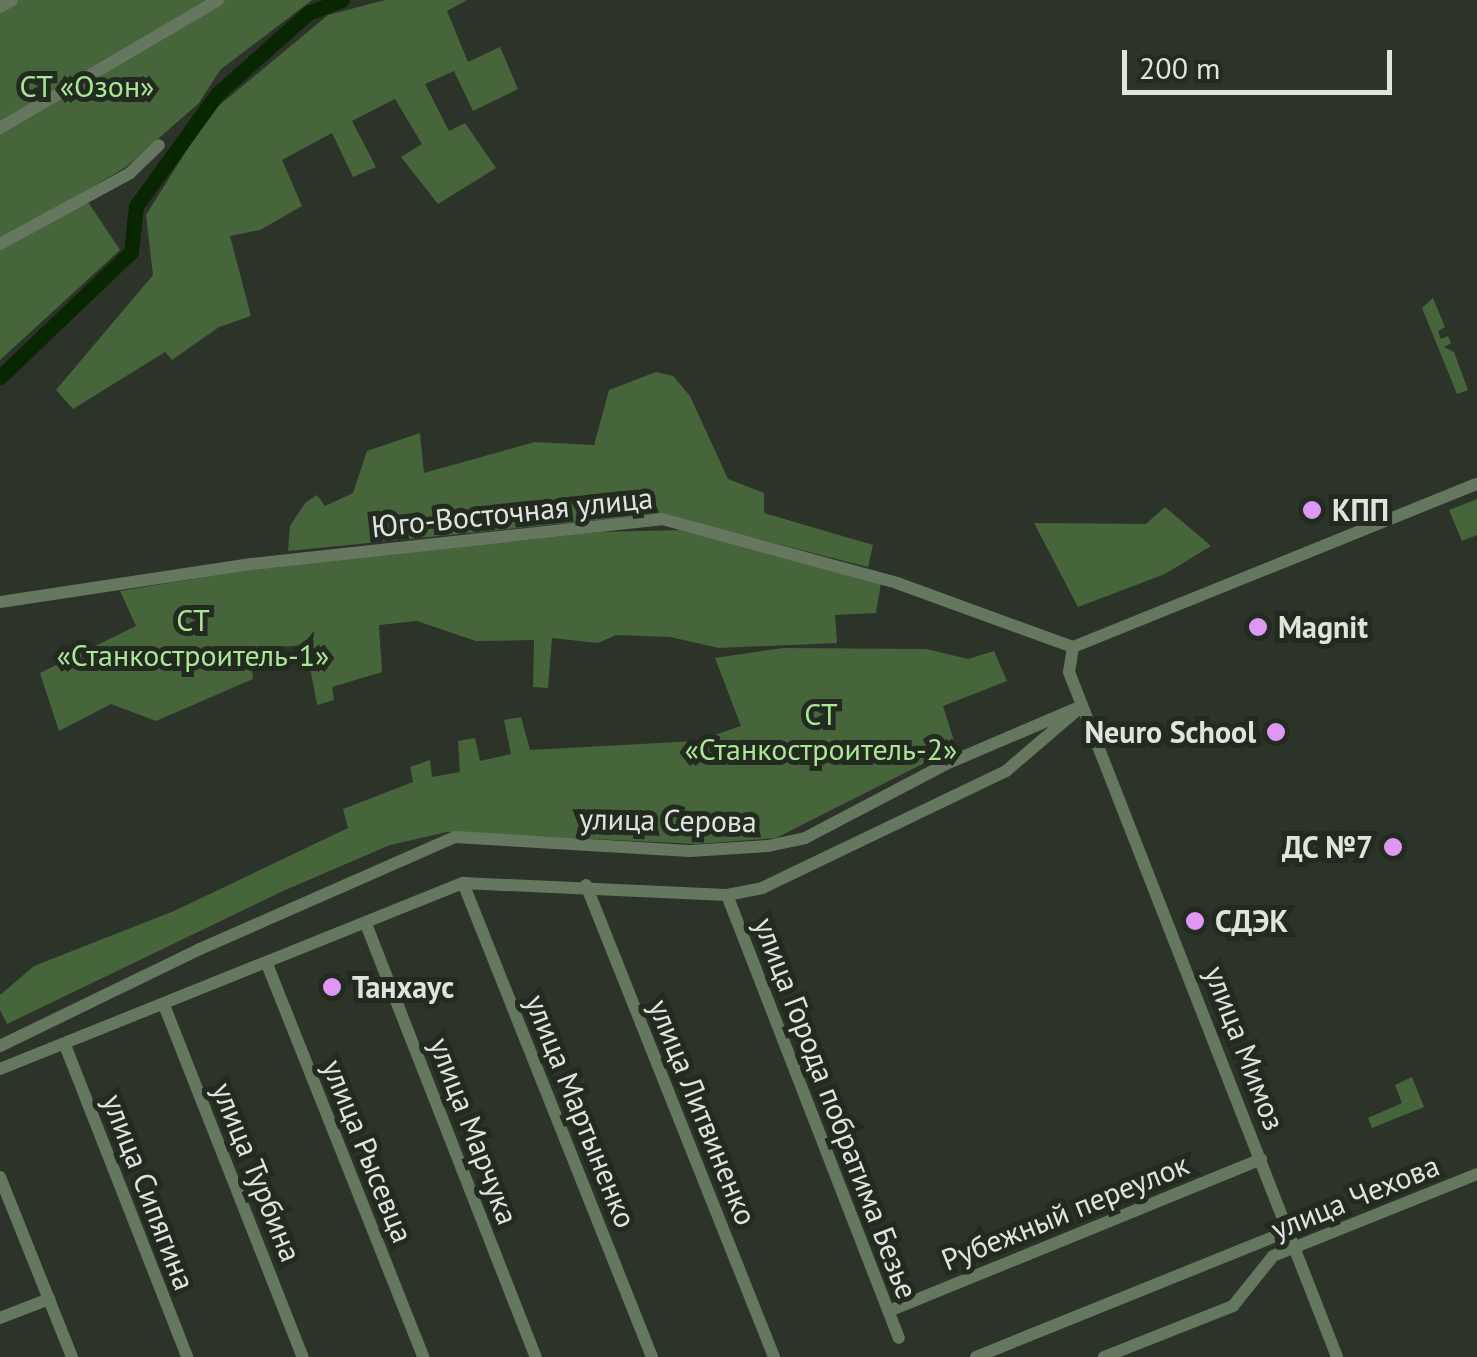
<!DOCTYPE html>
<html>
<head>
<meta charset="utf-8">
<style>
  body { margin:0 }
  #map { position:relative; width:1477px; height:1357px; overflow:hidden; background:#2c342a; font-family:"PT Sans",sans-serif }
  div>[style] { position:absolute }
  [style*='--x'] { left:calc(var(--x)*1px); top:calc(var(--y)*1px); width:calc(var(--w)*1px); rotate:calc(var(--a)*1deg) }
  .green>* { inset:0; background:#46653b }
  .river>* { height:15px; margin:-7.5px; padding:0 7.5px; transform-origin:7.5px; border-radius:7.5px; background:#082700 }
  .minor>* { height:12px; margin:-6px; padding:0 6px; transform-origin:6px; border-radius:6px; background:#65785f }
  .dots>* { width:28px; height:28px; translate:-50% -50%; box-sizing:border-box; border:5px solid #232a20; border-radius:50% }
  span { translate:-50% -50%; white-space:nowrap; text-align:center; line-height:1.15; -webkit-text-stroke:10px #232a20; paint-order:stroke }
  .park-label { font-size:30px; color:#aae896 }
  .poi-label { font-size:30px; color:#dfe4dd; font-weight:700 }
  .left { translate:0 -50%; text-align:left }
  .right { translate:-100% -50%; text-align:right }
  .street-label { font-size:30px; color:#dfe4dd }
  .scale { position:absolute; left:1122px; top:50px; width:270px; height:45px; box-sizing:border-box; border:5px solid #dfe4dd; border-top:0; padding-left:12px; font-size:30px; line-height:35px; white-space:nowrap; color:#dfe4dd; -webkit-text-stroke:8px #232a20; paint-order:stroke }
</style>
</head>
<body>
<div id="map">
  <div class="green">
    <i style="clip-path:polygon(0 0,312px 0,220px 70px,199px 103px,126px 167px,82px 193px,120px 250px,0 360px)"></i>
    <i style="clip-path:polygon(385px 0,467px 0,447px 11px,468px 62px,500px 47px,518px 89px,473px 111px,454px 71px,425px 84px,449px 131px,465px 123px,496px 168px,438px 204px,401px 157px,422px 144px,395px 99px,352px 121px,376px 167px,353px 177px,332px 133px,282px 160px,302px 206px,260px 230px,230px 236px,251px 316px,219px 327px,172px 360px,165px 352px,73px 409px,56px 390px,153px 275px,146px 215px,210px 113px,328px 15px)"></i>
    <i style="clip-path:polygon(1433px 298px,1445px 327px,1438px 331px,1441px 339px,1448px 336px,1451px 343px,1444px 347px,1454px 352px,1468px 390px,1457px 394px,1422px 308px)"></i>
    <i style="clip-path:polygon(656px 372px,673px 376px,690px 396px,728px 479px,764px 493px,764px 513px,873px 545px,868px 567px,660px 514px,288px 551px,290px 526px,305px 503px,317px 495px,325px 506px,353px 493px,367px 451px,420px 433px,424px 473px,535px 442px,594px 445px,609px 390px)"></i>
    <i style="clip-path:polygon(1477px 499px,1477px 535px,1462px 541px,1449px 510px)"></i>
    <i style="clip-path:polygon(1165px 507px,1211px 546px,1165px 574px,1078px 607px,1034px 523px,1146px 524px)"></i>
    <i style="clip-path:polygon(681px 530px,881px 583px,876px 613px,835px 615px,837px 643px,719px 648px,670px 637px,616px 635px,598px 643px,552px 638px,548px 688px,533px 687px,534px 640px,476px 641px,417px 621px,379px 625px,382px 672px,332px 687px,334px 700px,317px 705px,306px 645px,249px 649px,253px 679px,156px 721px,111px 704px,59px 731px,40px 673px,136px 626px,120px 591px,255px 569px,599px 532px)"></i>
    <i style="clip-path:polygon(783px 648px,926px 649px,968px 659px,994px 651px,1007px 681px,943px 706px,956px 747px,776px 838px,697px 844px,447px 832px,390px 845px,283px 891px,7px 1024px,0 1010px,0 995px,34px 966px,174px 911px,348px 828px,343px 809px,413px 782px,410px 767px,430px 760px,432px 777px,460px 772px,458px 741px,475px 738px,480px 761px,511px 754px,504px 720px,521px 717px,530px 750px,697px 741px,741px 726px,715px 658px)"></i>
    <i style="clip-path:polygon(1412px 1077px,1424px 1107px,1372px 1128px,1368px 1118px,1402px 1103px,1395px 1085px)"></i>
  </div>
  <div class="river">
    <i style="--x:0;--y:377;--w:181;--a:-43.7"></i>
    <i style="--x:131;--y:252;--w:46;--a:-83.8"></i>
    <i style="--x:136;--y:206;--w:138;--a:-54.1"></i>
    <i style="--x:217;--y:94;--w:122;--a:-41.7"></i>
    <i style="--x:308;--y:13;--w:36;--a:-21"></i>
  </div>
  <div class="minor">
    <i style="--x:0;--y:7;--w:14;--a:-30"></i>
    <i style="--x:0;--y:128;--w:253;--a:-30.4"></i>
    <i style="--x:0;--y:244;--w:148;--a:-28.6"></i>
    <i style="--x:130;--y:173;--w:40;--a:-44"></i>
    <i style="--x:0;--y:602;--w:254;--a:-8.6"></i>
    <i style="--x:251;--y:564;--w:413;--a:-6.2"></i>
    <i style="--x:662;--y:519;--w:244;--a:15.2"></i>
    <i style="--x:897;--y:583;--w:187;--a:20"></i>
    <i style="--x:1073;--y:647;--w:25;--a:99"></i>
    <i style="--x:1069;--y:672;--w:736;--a:68.63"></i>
    <i style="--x:1073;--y:647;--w:436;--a:-22"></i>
    <i style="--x:463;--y:883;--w:510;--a:68.26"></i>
    <i style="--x:586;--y:885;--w:508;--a:68.28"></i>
    <i style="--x:727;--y:895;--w:475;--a:68.8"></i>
    <i style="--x:366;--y:924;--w:465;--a:68.6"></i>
    <i style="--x:267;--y:964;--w:423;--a:68.3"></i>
    <i style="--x:164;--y:1005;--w:378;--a:68.5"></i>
    <i style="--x:65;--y:1045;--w:335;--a:68.6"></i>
    <i style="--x:0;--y:1046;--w:222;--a:-25.9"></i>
    <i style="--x:200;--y:949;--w:279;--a:-23.7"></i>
    <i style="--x:455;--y:837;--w:235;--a:3.4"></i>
    <i style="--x:690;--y:851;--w:78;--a:-3.7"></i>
    <i style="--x:768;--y:846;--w:38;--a:-12"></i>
    <i style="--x:805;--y:838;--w:159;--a:-27.7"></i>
    <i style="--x:946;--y:764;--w:140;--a:-23.1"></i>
    <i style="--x:0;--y:1069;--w:499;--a:-21.9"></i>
    <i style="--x:463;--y:883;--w:264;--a:2.6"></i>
    <i style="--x:727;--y:895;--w:36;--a:-11"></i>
    <i style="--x:762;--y:888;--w:271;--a:-25.6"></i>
    <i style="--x:1006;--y:771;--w:100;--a:-40.5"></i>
    <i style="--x:0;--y:1177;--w:194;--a:68.2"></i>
    <i style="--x:889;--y:1311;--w:402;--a:-22.2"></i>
    <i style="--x:0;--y:1318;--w:53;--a:-21.2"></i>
    <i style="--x:976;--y:1357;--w:336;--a:-22"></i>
    <i style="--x:1104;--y:1357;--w:139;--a:-21.6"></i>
    <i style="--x:1233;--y:1306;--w:64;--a:-51.3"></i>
    <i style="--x:1273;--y:1256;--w:220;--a:-21.9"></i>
  </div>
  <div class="dots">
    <i style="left:1312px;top:510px;background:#de98f3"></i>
    <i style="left:1258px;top:627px;background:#de98f3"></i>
    <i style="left:1276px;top:732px;background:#de98f3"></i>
    <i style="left:1393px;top:847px;background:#de98f3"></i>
    <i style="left:1195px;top:921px;background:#de98f3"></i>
    <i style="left:332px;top:987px;background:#de98f3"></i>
  </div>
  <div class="park-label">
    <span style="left:87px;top:86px">СТ «Озон»</span>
    <span style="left:193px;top:637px">СТ<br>«Станкостроитель-1»</span>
    <span style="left:821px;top:731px">СТ<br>«Станкостроитель-2»</span>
  </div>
  <div class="poi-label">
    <span class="left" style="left:1332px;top:510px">КПП</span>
    <span class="left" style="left:1278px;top:627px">Magnit</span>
    <span class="right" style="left:1256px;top:732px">Neuro School</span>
    <span class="right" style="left:1373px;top:847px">ДС №7</span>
    <span class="left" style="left:1215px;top:921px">СДЭК</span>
    <span class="left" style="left:352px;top:987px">Танхаус</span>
  </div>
  <div class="street-label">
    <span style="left:512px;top:512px;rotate:-6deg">Юго-Восточная улица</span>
    <span style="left:668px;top:820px;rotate:1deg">улица Серова</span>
    <span style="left:1245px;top:1048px;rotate:69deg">улица Мимоз</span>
    <span style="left:836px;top:1108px;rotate:69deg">улица Города побратима Безье</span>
    <span style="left:581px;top:1111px;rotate:68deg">улица Мартыненко</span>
    <span style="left:703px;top:1112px;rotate:68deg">улица Литвиненко</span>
    <span style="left:474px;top:1131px;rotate:69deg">улица Марчука</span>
    <span style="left:368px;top:1151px;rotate:68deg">улица Рысевца</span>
    <span style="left:257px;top:1172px;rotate:68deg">улица Турбина</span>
    <span style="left:149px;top:1192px;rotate:69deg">улица Сипягина</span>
    <span style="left:1355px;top:1197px;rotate:-22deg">улица Чехова</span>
    <span style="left:1065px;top:1212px;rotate:-22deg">Рубежный переулок</span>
  </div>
  <div class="scale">200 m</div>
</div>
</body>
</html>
